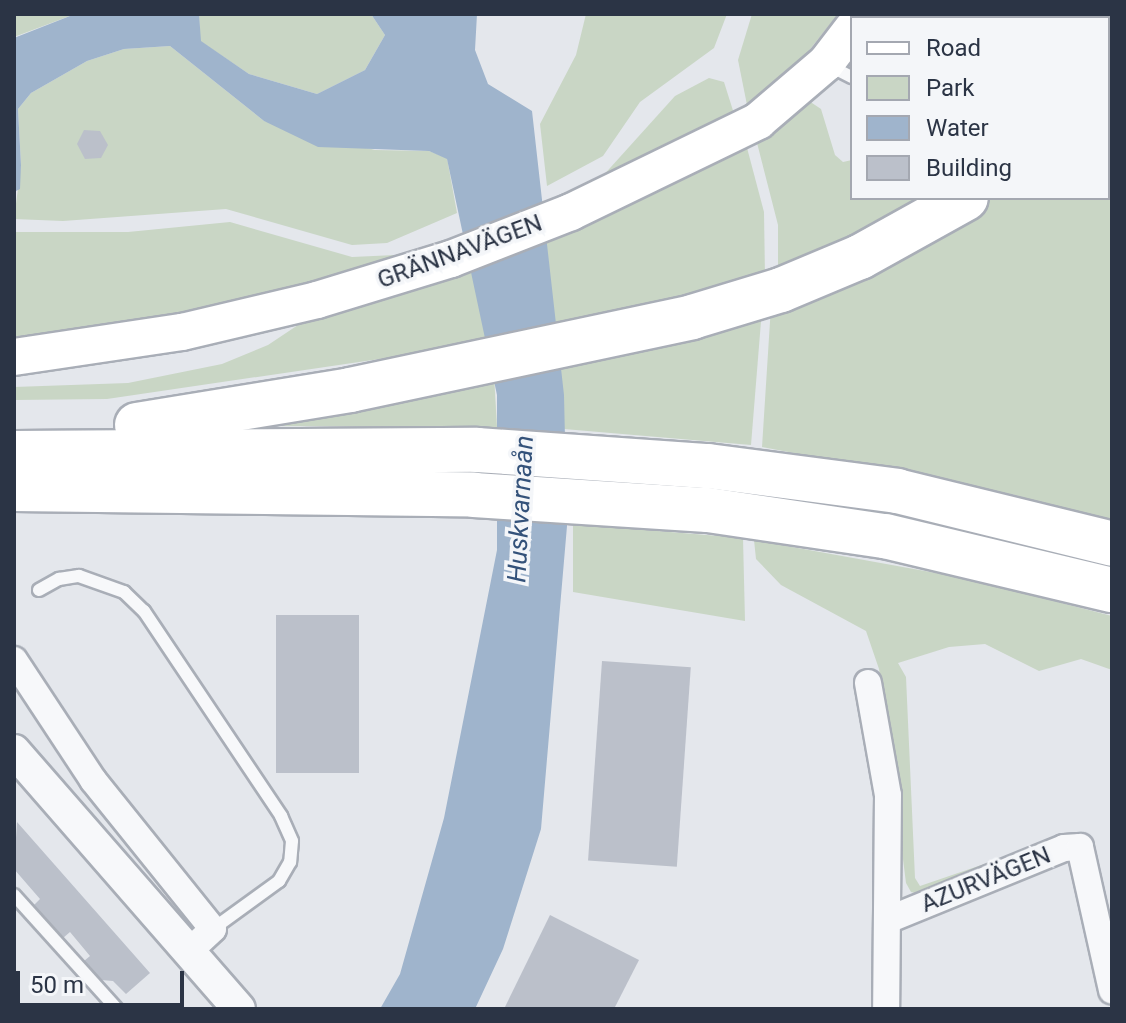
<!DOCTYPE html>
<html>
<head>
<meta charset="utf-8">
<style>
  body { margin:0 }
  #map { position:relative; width:1126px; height:1023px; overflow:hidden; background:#e4e7ec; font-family:Roboto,sans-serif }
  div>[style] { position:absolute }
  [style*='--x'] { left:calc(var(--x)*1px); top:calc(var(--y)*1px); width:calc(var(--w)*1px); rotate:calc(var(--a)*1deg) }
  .green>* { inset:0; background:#c9d6c5 }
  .water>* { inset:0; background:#9fb4cc }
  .building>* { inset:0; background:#bbc0ca; transform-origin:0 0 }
  .roads { filter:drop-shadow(2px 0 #a9aeb7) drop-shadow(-2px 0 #a9aeb7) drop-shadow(0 2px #a9aeb7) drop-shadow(0 -2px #a9aeb7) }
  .service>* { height:12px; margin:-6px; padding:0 6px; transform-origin:6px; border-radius:6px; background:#f7f8fa }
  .minor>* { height:26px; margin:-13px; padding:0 13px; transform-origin:13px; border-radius:13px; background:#f7f8fa }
  .tertiary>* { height:32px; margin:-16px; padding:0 16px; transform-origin:16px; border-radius:16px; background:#f7f8fa }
  .secondary>* { height:36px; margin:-18px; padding:0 18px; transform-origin:18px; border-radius:18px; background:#fff }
  .motorway>* { height:44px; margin:-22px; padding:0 22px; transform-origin:22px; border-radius:22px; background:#fff }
  span { translate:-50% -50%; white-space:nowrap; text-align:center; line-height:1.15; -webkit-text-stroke:7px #f4f6f9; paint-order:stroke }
  .street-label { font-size:24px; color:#2b3445 }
  .water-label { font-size:26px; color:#34527a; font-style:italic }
  .frame { position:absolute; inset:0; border:16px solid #2b3445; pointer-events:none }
  .legend { position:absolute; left:850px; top:16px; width:260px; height:184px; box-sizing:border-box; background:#f4f6f9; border:2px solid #a4a8b1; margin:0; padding:10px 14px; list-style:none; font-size:24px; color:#2b3445 }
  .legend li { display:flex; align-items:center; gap:16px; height:40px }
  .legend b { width:40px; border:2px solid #a4a8b1 }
  .scale { position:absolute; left:16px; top:971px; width:168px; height:36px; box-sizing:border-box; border:4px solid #2b3445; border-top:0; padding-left:10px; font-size:24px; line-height:28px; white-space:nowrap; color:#2b3445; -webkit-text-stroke:6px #f4f6f9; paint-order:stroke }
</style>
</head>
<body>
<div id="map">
  <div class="green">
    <i style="clip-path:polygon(14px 14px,75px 14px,14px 37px)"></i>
    <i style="clip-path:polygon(199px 14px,371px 14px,385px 35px,365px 70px,317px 94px,249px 74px,200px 41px)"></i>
    <i style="clip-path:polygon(586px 14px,727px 14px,714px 48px,640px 102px,603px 156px,547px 186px,540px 124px,576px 55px)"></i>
    <i style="clip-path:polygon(752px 14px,838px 14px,788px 77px,748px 110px,738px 60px)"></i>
    <i style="clip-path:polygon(1112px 37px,1112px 522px,1015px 495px,762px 447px,771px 306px,983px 198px,1108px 198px)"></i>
    <i style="clip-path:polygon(170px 46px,264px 121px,375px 150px,429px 151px,447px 158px,457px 213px,387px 243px,352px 245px,226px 209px,63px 221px,14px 219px,21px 165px,18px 109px,31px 93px,87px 61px,124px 49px)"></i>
    <i style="clip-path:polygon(709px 78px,724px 82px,735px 117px,592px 188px,675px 96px)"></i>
    <i style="clip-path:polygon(809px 101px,821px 109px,835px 155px,843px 162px,852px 160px,852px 198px,933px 198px,778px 274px,778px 225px,756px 139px)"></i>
    <i style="clip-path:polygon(746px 144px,764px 212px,765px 277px,555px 330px,546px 239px)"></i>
    <i style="clip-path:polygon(230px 222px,352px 257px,417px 254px,218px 311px,14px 340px,14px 232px,128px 232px)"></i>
    <i style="clip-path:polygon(471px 268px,488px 343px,107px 399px,14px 400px,14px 387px,128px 383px,222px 364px,268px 345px,301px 323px)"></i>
    <i style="clip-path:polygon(762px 309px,751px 445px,564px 429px,559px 361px)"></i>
    <i style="clip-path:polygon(494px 375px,497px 427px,240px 426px)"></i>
    <i style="clip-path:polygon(573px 524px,743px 538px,745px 621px,573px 592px)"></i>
    <i style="clip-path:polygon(754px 540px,969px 579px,1112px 616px,1112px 670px,1081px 659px,1039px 671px,985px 644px,949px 647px,898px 663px,906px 677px,915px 878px,920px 886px,1055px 840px,919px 894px,911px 892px,906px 883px,879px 669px,866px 631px,781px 585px,756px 559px)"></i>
  </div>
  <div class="water">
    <i style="clip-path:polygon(75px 14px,199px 14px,201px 41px,249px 74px,317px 94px,365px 70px,385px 35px,371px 14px,477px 14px,475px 50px,488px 84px,532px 111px,564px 395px,567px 526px,541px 829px,503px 949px,475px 1009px,380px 1009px,400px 974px,444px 818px,497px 550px,497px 395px,447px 159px,429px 151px,318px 147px,264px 121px,170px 46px,124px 49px,87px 61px,31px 93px,18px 109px,21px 165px,20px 189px,14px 192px,14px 38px)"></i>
  </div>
  <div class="building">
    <i style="clip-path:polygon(905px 14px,960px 14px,902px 18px)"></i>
    <i style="clip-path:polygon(962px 14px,1004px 14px,960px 18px)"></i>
    <i style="clip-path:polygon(84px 130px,100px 131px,108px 145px,101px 158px,85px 159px,77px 144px)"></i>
    <i style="left:359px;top:615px;width:158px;height:83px;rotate:90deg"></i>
    <i style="left:602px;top:661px;width:89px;height:200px;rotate:4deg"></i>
    <i style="clip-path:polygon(17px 822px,150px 973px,126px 994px,113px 981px,101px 980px,84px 961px,90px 956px,70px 932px,63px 938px,34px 905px,40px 899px,14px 869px)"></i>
    <i style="clip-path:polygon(550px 915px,639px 960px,614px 1009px,504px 1009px)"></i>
  </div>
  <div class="roads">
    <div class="service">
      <i style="--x:914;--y:18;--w:5;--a:-53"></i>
      <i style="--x:828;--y:65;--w:27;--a:27"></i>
      <i style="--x:39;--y:590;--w:23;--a:-29"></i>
      <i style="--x:59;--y:579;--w:20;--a:-9"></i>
      <i style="--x:79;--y:576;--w:48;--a:19.6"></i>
      <i style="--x:124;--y:592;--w:28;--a:44"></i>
      <i style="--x:144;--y:611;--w:247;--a:56.2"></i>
      <i style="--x:281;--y:816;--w:27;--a:66"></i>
      <i style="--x:292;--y:841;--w:21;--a:95"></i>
      <i style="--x:290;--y:862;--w:22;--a:120"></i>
      <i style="--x:279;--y:881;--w:82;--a:144"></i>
      <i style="--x:14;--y:895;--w:154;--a:47.9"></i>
    </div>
    <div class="minor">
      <i style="--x:14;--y:660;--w:144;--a:56.6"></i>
      <i style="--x:93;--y:780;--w:191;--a:51.2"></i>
      <i style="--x:213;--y:929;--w:33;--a:137"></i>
      <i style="--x:868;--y:683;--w:114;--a:79.9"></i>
      <i style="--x:888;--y:795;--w:214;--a:90.5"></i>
      <i style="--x:890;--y:919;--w:188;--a:-22.2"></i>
      <i style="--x:1064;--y:848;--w:16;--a:-4"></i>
      <i style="--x:1080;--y:847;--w:147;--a:77.4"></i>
    </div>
    <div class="tertiary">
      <i style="--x:14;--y:751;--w:342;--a:48.9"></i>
    </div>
    <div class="secondary">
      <i style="--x:14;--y:357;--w:170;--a:-8.5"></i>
      <i style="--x:182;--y:332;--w:139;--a:-13.3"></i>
      <i style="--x:317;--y:300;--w:140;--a:-17"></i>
      <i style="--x:451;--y:259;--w:129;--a:-21.4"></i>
      <i style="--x:571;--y:212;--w:208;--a:-25.9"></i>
      <i style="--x:758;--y:121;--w:89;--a:-40.5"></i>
      <i style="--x:826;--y:63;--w:43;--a:-52.6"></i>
    </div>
    <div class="motorway">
      <i style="--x:1102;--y:18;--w:4;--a:-76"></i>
      <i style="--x:137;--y:425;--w:216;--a:-9.3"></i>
      <i style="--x:350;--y:390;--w:350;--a:-12"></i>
      <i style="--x:692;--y:317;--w:93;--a:-16.9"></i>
      <i style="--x:781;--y:290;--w:86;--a:-22.7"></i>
      <i style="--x:860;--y:257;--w:121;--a:-29.1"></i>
      <i style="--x:14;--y:453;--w:463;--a:-0.4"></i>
      <i style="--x:477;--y:450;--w:232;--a:4"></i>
      <i style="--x:708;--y:466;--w:191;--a:7.5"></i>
      <i style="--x:897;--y:491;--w:221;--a:13.8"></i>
      <i style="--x:14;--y:489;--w:460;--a:0.7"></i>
      <i style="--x:474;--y:495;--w:234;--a:3.7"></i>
      <i style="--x:708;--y:510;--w:179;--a:8.4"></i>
      <i style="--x:885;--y:536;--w:233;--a:13.4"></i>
    </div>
  </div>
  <div class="street-label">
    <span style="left:460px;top:252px;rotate:-20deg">GRÄNNAVÄGEN</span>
    <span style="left:986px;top:880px;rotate:-22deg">AZURVÄGEN</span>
  </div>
  <div class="water-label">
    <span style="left:521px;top:509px;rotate:-87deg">Huskvarnaån</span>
  </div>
  <div class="frame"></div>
  <ul class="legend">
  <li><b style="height:10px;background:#fff"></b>Road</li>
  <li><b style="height:22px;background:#c9d6c5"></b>Park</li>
  <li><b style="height:22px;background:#9fb4cc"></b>Water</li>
  <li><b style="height:22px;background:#bbc0ca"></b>Building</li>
  </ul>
  <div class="scale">50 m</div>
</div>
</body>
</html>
